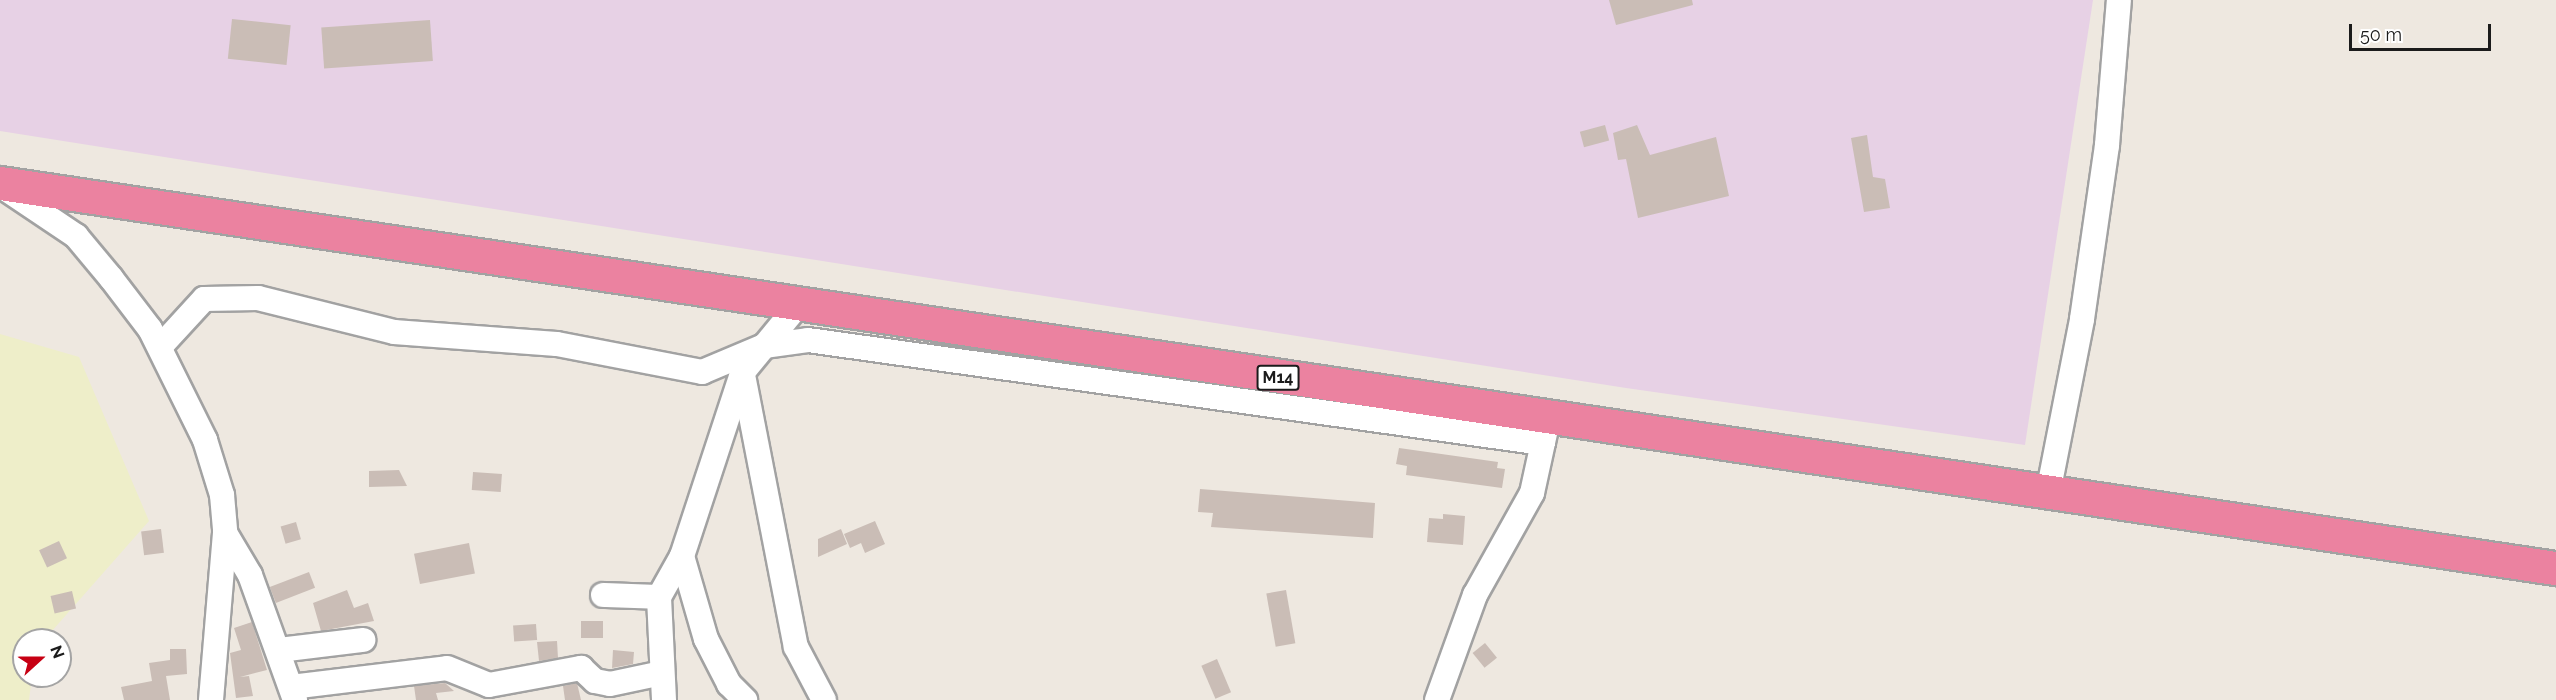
<!DOCTYPE html>
<html>
<head>
<meta charset="utf-8">
<style>
  body { margin:0 }
  #map { position:relative; width:2556px; height:700px; overflow:hidden; background:#eee8e0; font-family:Raleway,sans-serif }
  div>[style] { position:absolute }
  [style*='--x'] { left:calc(var(--x)*1px); top:calc(var(--y)*1px); width:calc(var(--w)*1px); rotate:calc(var(--a)*1deg) }
  .industrial>* { inset:0; background:#e7d1e5 }
  .farmland>* { inset:0; background:#eeeec9 }
  .building>* { inset:0; background:#cabdb6; transform-origin:0 0 }
  .roads { filter:drop-shadow(2px 0 #a2a2a2) drop-shadow(-2px 0 #a2a2a2) drop-shadow(0 2px #a2a2a2) drop-shadow(0 -2px #a2a2a2) }
  .minor>* { height:24px; margin:-12px; padding:0 12px; transform-origin:12px; border-radius:12px; background:#fff }
  .highway>* { height:33px; margin:-16.5px; padding:0 16.5px; transform-origin:16.5px; border-radius:16.5px; background:#eb82a0 }
  span { translate:-50% -50%; white-space:nowrap; text-align:center; line-height:1.15; -webkit-text-stroke:5px #fff; paint-order:stroke }
  .shield-label span { padding:2px 4px; background:#fff; border:2px solid; border-radius:4px; -webkit-text-stroke-width:0 }
  .shield-label { font-size:16px; color:#1b1b1b; font-weight:700 }
  .north { position:absolute; left:12px; top:628px; width:60px; height:60px; box-sizing:border-box; background:#fff; border:2px solid #a4a4a4; border-radius:50%; rotate:69deg; font-size:16px; font-weight:700; line-height:24px; text-align:center; color:#1b1b1b }
  .north::after { content:''; display:block; margin:auto; width:21px; height:27px; background:#c70013; clip-path:polygon(50% 0,100% 100%,50% 72%,0 100%) }
  .scale { position:absolute; left:2349px; top:24px; width:142px; height:27px; box-sizing:border-box; border:3px solid #1b1b1b; border-top:0; padding-left:8px; font-size:18px; line-height:21px; white-space:nowrap; color:#1b1b1b; -webkit-text-stroke:4px #fff; paint-order:stroke }
</style>
</head>
<body>
<div id="map">
  <div class="industrial">
    <i style="clip-path:polygon(0 0,2093px 0,2025px 445px,1626px 388px,0 131px)"></i>
  </div>
  <div class="farmland">
    <i style="clip-path:polygon(0 334px,79px 357px,149px 521px,44px 640px,24px 640px,24px 676px,32px 676px,29px 700px,0 700px)"></i>
  </div>
  <div class="building">
    <i style="clip-path:polygon(1609px 0,1692px 0,1693px 5px,1616px 25px)"></i>
    <i style="left:232px;top:19px;width:59px;height:40px;rotate:6deg"></i>
    <i style="left:430px;top:20px;width:41px;height:109px;rotate:86deg"></i>
    <i style="left:1605px;top:125px;width:16px;height:26px;rotate:75deg"></i>
    <i style="clip-path:polygon(1637px 125px,1650px 155px,1716px 137px,1729px 196px,1638px 218px,1626px 159px,1618px 160px,1613px 133px)"></i>
    <i style="clip-path:polygon(1867px 135px,1873px 177px,1885px 179px,1890px 208px,1864px 212px,1851px 138px)"></i>
    <i style="clip-path:polygon(1399px 448px,1498px 462px,1497px 468px,1505px 469px,1502px 488px,1406px 475px,1407px 466px,1396px 464px)"></i>
    <i style="clip-path:polygon(399px 470px,407px 486px,369px 487px,369px 471px)"></i>
    <i style="left:473px;top:472px;width:29px;height:18px;rotate:4deg"></i>
    <i style="clip-path:polygon(1200px 489px,1375px 503px,1373px 538px,1211px 527px,1213px 513px,1198px 512px)"></i>
    <i style="clip-path:polygon(1443px 514px,1465px 516px,1463px 545px,1427px 542px,1429px 518px,1443px 519px)"></i>
    <i style="clip-path:polygon(875px 521px,885px 544px,865px 553px,861px 543px,850px 548px,844px 534px)"></i>
    <i style="left:296px;top:522px;width:18px;height:16px;rotate:74deg"></i>
    <i style="left:161px;top:529px;width:24px;height:20px;rotate:83deg"></i>
    <i style="clip-path:polygon(841px 529px,847px 544px,818px 557px,818px 539px)"></i>
    <i style="left:59px;top:541px;width:19px;height:22px;rotate:65deg"></i>
    <i style="left:469px;top:543px;width:31px;height:56px;rotate:79deg"></i>
    <i style="left:309px;top:572px;width:17px;height:42px;rotate:69deg"></i>
    <i style="clip-path:polygon(347px 590px,354px 608px,368px 603px,374px 621px,321px 631px,313px 603px)"></i>
    <i style="left:1286px;top:590px;width:54px;height:20px;rotate:80deg"></i>
    <i style="left:72px;top:591px;width:18px;height:22px;rotate:77deg"></i>
    <i style="left:581px;top:621px;width:22px;height:17px"></i>
    <i style="clip-path:polygon(252px 622px,267px 670px,240px 677px,249px 676px,253px 696px,236px 698px,230px 653px,241px 650px,234px 628px)"></i>
    <i style="left:536px;top:624px;width:16px;height:23px;rotate:86deg"></i>
    <i style="clip-path:polygon(557px 641px,558px 658px,539px 661px,537px 642px)"></i>
    <i style="left:1485px;top:643px;width:19px;height:16px;rotate:51deg"></i>
    <i style="clip-path:polygon(170px 649px,186px 649px,187px 674px,166px 676px,170px 700px,124px 700px,121px 687px,152px 681px,149px 663px,170px 660px)"></i>
    <i style="clip-path:polygon(613px 650px,634px 652px,633px 664px,612px 668px)"></i>
    <i style="left:1217px;top:659px;width:36px;height:17px;rotate:67deg"></i>
    <i style="clip-path:polygon(445px 683px,454px 691px,436px 693px,438px 700px,416px 700px,414px 686px)"></i>
    <i style="clip-path:polygon(577px 683px,581px 700px,565px 700px,563px 686px)"></i>
  </div>
  <div class="roads">
    <div class="minor">
      <i style="--x:0;--y:185;--w:92;--a:33.9"></i>
      <i style="--x:76;--y:236;--w:55;--a:50.2"></i>
      <i style="--x:111;--y:278;--w:64;--a:52.6"></i>
      <i style="--x:150;--y:329;--w:124;--a:63.6"></i>
      <i style="--x:205;--y:440;--w:58;--a:72.8"></i>
      <i style="--x:222;--y:495;--w:38;--a:85"></i>
      <i style="--x:225;--y:533;--w:168;--a:94.8"></i>
      <i style="--x:160;--y:347;--w:65;--a:-47.5"></i>
      <i style="--x:204;--y:299;--w:54;--a:-1.1"></i>
      <i style="--x:258;--y:298;--w:140;--a:14"></i>
      <i style="--x:394;--y:332;--w:163;--a:4.2"></i>
      <i style="--x:557;--y:344;--w:148;--a:10.9"></i>
      <i style="--x:702;--y:372;--w:67;--a:-22.8"></i>
      <i style="--x:764;--y:346;--w:44;--a:-7.8"></i>
      <i style="--x:808;--y:340;--w:742;--a:7.98"></i>
      <i style="--x:743;--y:375;--w:277;--a:79"></i>
      <i style="--x:796;--y:647;--w:60;--a:62.2"></i>
      <i style="--x:2048;--y:493;--w:177;--a:-78.9"></i>
      <i style="--x:2082;--y:319;--w:176;--a:-81.8"></i>
      <i style="--x:2107;--y:145;--w:145;--a:-85.3"></i>
      <i style="--x:225;--y:533;--w:49;--a:59.2"></i>
      <i style="--x:250;--y:575;--w:133;--a:70.2"></i>
      <i style="--x:682;--y:556;--w:86;--a:73.9"></i>
      <i style="--x:706;--y:639;--w:51;--a:62.9"></i>
      <i style="--x:729;--y:684;--w:23;--a:45"></i>
      <i style="--x:603;--y:595;--w:56;--a:2"></i>
      <i style="--x:279;--y:650;--w:85;--a:-6.8"></i>
      <i style="--x:291;--y:687;--w:157;--a:-6.9"></i>
      <i style="--x:447;--y:668;--w:45;--a:22"></i>
      <i style="--x:489;--y:685;--w:94;--a:-10.5"></i>
      <i style="--x:581;--y:668;--w:19;--a:43"></i>
      <i style="--x:595;--y:681;--w:15;--a:11"></i>
      <i style="--x:610;--y:684;--w:53;--a:-11.9"></i>
      <i style="--x:664;--y:700;--w:103;--a:-92.8"></i>
      <i style="--x:659;--y:597;--w:47;--a:-60.7"></i>
      <i style="--x:682;--y:556;--w:193;--a:-71.8"></i>
      <i style="--x:742;--y:373;--w:88;--a:-50.5"></i>
      <i style="--x:1437;--y:700;--w:112;--a:-70.1"></i>
      <i style="--x:1475;--y:595;--w:117;--a:-60.8"></i>
      <i style="--x:1532;--y:493;--w:66;--a:-77.7"></i>
    </div>
    <div class="highway">
      <i style="--x:0;--y:183;--w:2585;--a:8.57"></i>
    </div>
  </div>
  <div class="shield-label">
    <span style="left:1278px;top:378px">M14</span>
  </div>
  <div class="north">N</div>
  <div class="scale">50 m</div>
</div>
</body>
</html>
